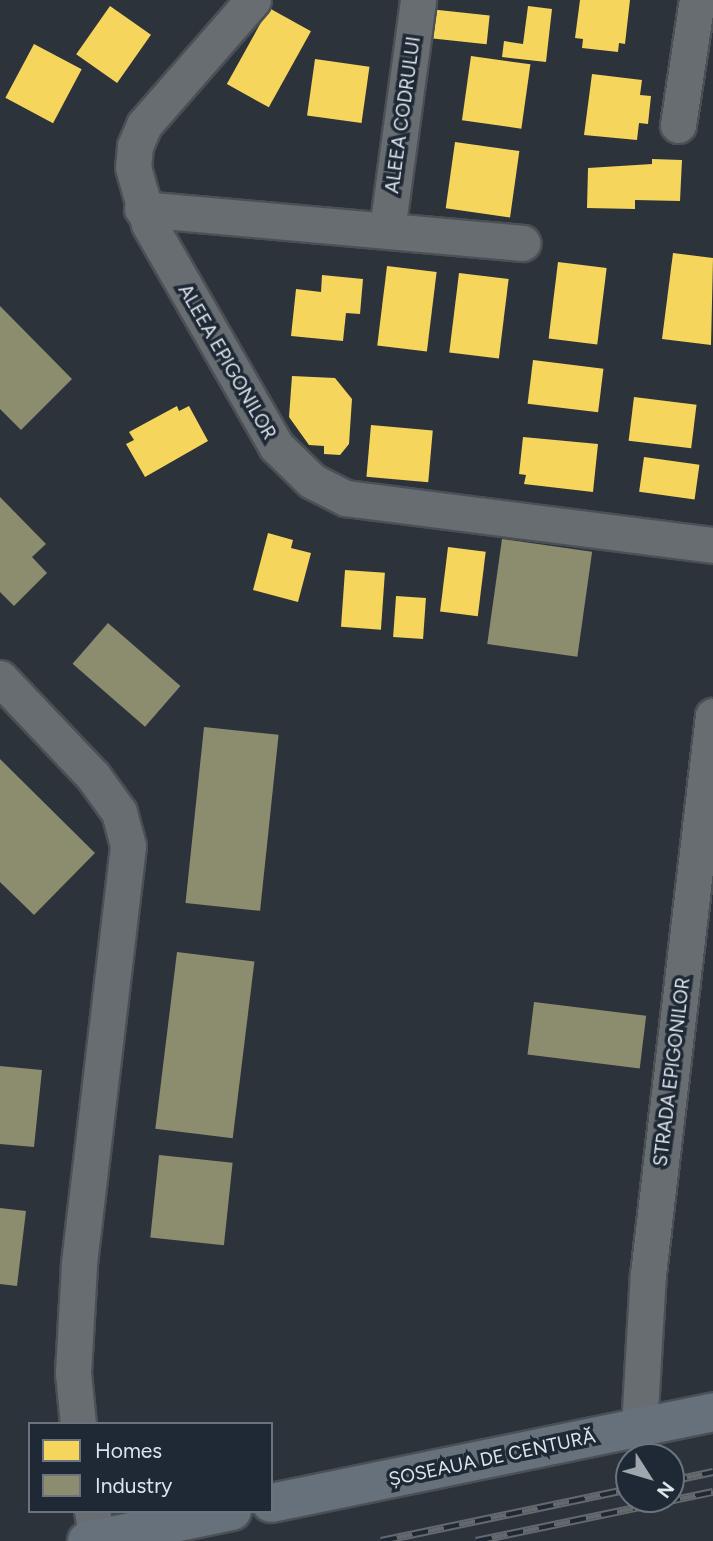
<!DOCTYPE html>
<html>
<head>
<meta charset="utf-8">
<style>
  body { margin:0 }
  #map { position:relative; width:713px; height:1541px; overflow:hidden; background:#2d333a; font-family:Figtree,sans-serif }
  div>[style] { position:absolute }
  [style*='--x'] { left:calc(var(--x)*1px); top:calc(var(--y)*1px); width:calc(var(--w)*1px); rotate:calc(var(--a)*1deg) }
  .homes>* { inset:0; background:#f6d55c; transform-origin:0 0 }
  .industry>* { inset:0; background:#8c8c6e; transform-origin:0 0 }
  .roads { filter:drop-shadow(2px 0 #4a5055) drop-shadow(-2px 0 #4a5055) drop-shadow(0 2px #4a5055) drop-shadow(0 -2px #4a5055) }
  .minor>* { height:35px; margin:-17.5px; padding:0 17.5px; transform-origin:17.5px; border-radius:17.5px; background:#686d72 }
  .primary>* { height:38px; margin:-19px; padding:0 19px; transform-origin:19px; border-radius:19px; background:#67717b }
  .rail>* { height:8px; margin-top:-4px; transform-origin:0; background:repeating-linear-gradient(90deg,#1f2935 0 16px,#64696d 0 32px); box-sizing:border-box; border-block:2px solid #64696d }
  span { translate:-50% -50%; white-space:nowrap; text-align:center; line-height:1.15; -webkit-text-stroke:7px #1f2935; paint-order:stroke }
  .street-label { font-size:19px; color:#dde4ec }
  .legend { position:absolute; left:28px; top:1422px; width:245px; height:91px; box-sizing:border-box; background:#1f2935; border:2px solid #6b747e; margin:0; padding:9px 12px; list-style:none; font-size:21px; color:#dde4ec }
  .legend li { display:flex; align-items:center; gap:14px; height:35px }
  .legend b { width:35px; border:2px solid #6b747e }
  .north { position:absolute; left:615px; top:1443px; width:70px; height:70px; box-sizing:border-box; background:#1f2935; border:2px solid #6b747e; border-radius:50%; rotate:127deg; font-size:19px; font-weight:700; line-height:28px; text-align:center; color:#dde4ec }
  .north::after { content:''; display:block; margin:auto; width:24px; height:32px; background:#9fa6ae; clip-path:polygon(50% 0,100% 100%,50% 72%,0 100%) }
</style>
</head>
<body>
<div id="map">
  <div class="homes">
    <i style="clip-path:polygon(580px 0,630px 0,625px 44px,619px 43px,618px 52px,582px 48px,583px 39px,575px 38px)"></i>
    <i style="left:110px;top:6px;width:50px;height:59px;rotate:35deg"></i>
    <i style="clip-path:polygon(528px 6px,552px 9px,546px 62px,502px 57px,504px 41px,523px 44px)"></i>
    <i style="left:269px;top:8px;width:48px;height:87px;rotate:29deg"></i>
    <i style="left:429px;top:9px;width:61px;height:29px;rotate:6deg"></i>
    <i style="left:34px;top:44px;width:54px;height:61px;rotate:28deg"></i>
    <i style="left:471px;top:56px;width:60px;height:65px;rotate:8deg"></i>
    <i style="left:315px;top:59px;width:55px;height:57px;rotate:8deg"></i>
    <i style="clip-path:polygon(592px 74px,642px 80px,640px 95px,651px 96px,648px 124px,639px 123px,637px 140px,584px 135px)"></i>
    <i style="left:455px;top:142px;width:65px;height:67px;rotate:8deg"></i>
    <i style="clip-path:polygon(652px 159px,682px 160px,680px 201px,635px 200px,635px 209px,587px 208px,588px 168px,652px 164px)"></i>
    <i style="clip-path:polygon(673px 253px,713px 258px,711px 345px,662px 339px)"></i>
    <i style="left:558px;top:262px;width:49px;height:77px;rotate:7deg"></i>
    <i style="left:387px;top:266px;width:50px;height:80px;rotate:7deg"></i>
    <i style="left:459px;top:273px;width:50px;height:80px;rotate:7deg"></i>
    <i style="clip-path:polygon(322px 275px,363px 279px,360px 314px,346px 313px,343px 341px,291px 336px,296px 289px,321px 292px)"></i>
    <i style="left:533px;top:360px;width:71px;height:44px;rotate:7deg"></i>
    <i style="clip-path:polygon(292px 376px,335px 378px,352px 399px,349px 444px,340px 455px,324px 454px,324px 446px,309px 445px,289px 417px)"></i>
    <i style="left:634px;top:397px;width:63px;height:44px;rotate:7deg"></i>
    <i style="clip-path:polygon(177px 406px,179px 411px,189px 406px,208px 441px,145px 477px,126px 444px,134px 440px,129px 432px)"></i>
    <i style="left:371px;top:425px;width:62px;height:52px;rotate:5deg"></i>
    <i style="clip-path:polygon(523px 437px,598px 444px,593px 492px,524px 484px,526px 475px,519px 474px)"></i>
    <i style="left:644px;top:457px;width:56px;height:35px;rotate:8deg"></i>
    <i style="clip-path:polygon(268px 533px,293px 540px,291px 548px,311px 553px,298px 602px,253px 590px)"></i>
    <i style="left:448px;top:547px;width:38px;height:65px;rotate:7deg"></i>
    <i style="left:345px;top:570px;width:40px;height:57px;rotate:4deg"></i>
    <i style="left:396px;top:596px;width:30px;height:41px;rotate:4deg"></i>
  </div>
  <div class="industry">
    <i style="clip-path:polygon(0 306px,72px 379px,21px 430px,0 409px)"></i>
    <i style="clip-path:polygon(0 497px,46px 544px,32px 557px,47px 573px,14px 606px,0 592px)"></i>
    <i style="left:502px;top:539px;width:91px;height:106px;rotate:8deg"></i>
    <i style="left:108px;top:623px;width:96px;height:54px;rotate:41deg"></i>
    <i style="left:204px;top:727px;width:75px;height:177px;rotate:6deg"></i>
    <i style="clip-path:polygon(0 759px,95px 853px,34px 915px,0 882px)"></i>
    <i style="left:177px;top:952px;width:78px;height:178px;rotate:7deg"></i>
    <i style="left:534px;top:1002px;width:113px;height:53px;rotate:7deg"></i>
    <i style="clip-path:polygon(0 1066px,42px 1070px,34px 1147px,0 1144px)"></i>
    <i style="left:159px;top:1155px;width:74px;height:83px;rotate:6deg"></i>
    <i style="clip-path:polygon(0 1208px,26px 1211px,17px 1286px,0 1284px)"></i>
  </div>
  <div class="roads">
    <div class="minor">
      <i style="--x:253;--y:0;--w:166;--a:131.1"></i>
      <i style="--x:144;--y:125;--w:23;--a:113"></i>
      <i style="--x:135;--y:146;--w:21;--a:95"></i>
      <i style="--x:133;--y:167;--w:59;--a:74.3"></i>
      <i style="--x:149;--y:224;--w:256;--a:60.2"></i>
      <i style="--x:276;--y:446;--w:50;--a:44.2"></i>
      <i style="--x:312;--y:481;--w:38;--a:27"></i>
      <i style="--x:346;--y:498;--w:370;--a:7.3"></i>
      <i style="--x:678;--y:125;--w:126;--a:-81.4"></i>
      <i style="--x:142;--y:209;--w:382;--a:5.1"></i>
      <i style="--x:387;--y:230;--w:232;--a:-82.3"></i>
      <i style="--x:0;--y:678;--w:135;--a:46.5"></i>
      <i style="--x:93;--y:776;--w:44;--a:54.2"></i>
      <i style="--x:119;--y:812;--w:35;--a:75"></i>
      <i style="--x:128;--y:846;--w:422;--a:96.7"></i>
      <i style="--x:79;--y:1265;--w:108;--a:93.2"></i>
      <i style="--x:73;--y:1373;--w:51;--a:84.4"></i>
      <i style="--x:639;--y:1428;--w:154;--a:-86.7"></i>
      <i style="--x:648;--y:1274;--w:562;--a:-83.36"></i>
      <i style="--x:92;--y:1511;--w:28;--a:80"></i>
    </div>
    <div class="primary">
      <i style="--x:271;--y:1503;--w:451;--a:-11.6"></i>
      <i style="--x:87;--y:1541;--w:148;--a:-11.7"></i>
    </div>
  </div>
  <div class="rail">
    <i style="--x:671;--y:1481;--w:43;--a:-12.1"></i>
    <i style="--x:381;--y:1541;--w:253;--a:-11.8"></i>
    <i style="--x:476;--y:1541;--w:242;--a:-11.7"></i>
  </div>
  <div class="street-label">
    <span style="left:403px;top:115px;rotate:-82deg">ALEEA CODRULUI</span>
    <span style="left:227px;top:362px;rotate:60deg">ALEEA EPIGONILOR</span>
    <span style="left:672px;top:1072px;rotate:-83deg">STRADA EPIGONILOR</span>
    <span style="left:492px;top:1458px;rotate:-12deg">ȘOSEAUA DE CENTURĂ</span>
  </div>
  <ul class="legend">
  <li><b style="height:19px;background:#f6d55c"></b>Homes</li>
  <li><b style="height:19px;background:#8c8c6e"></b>Industry</li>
  </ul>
  <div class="north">N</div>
</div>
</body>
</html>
